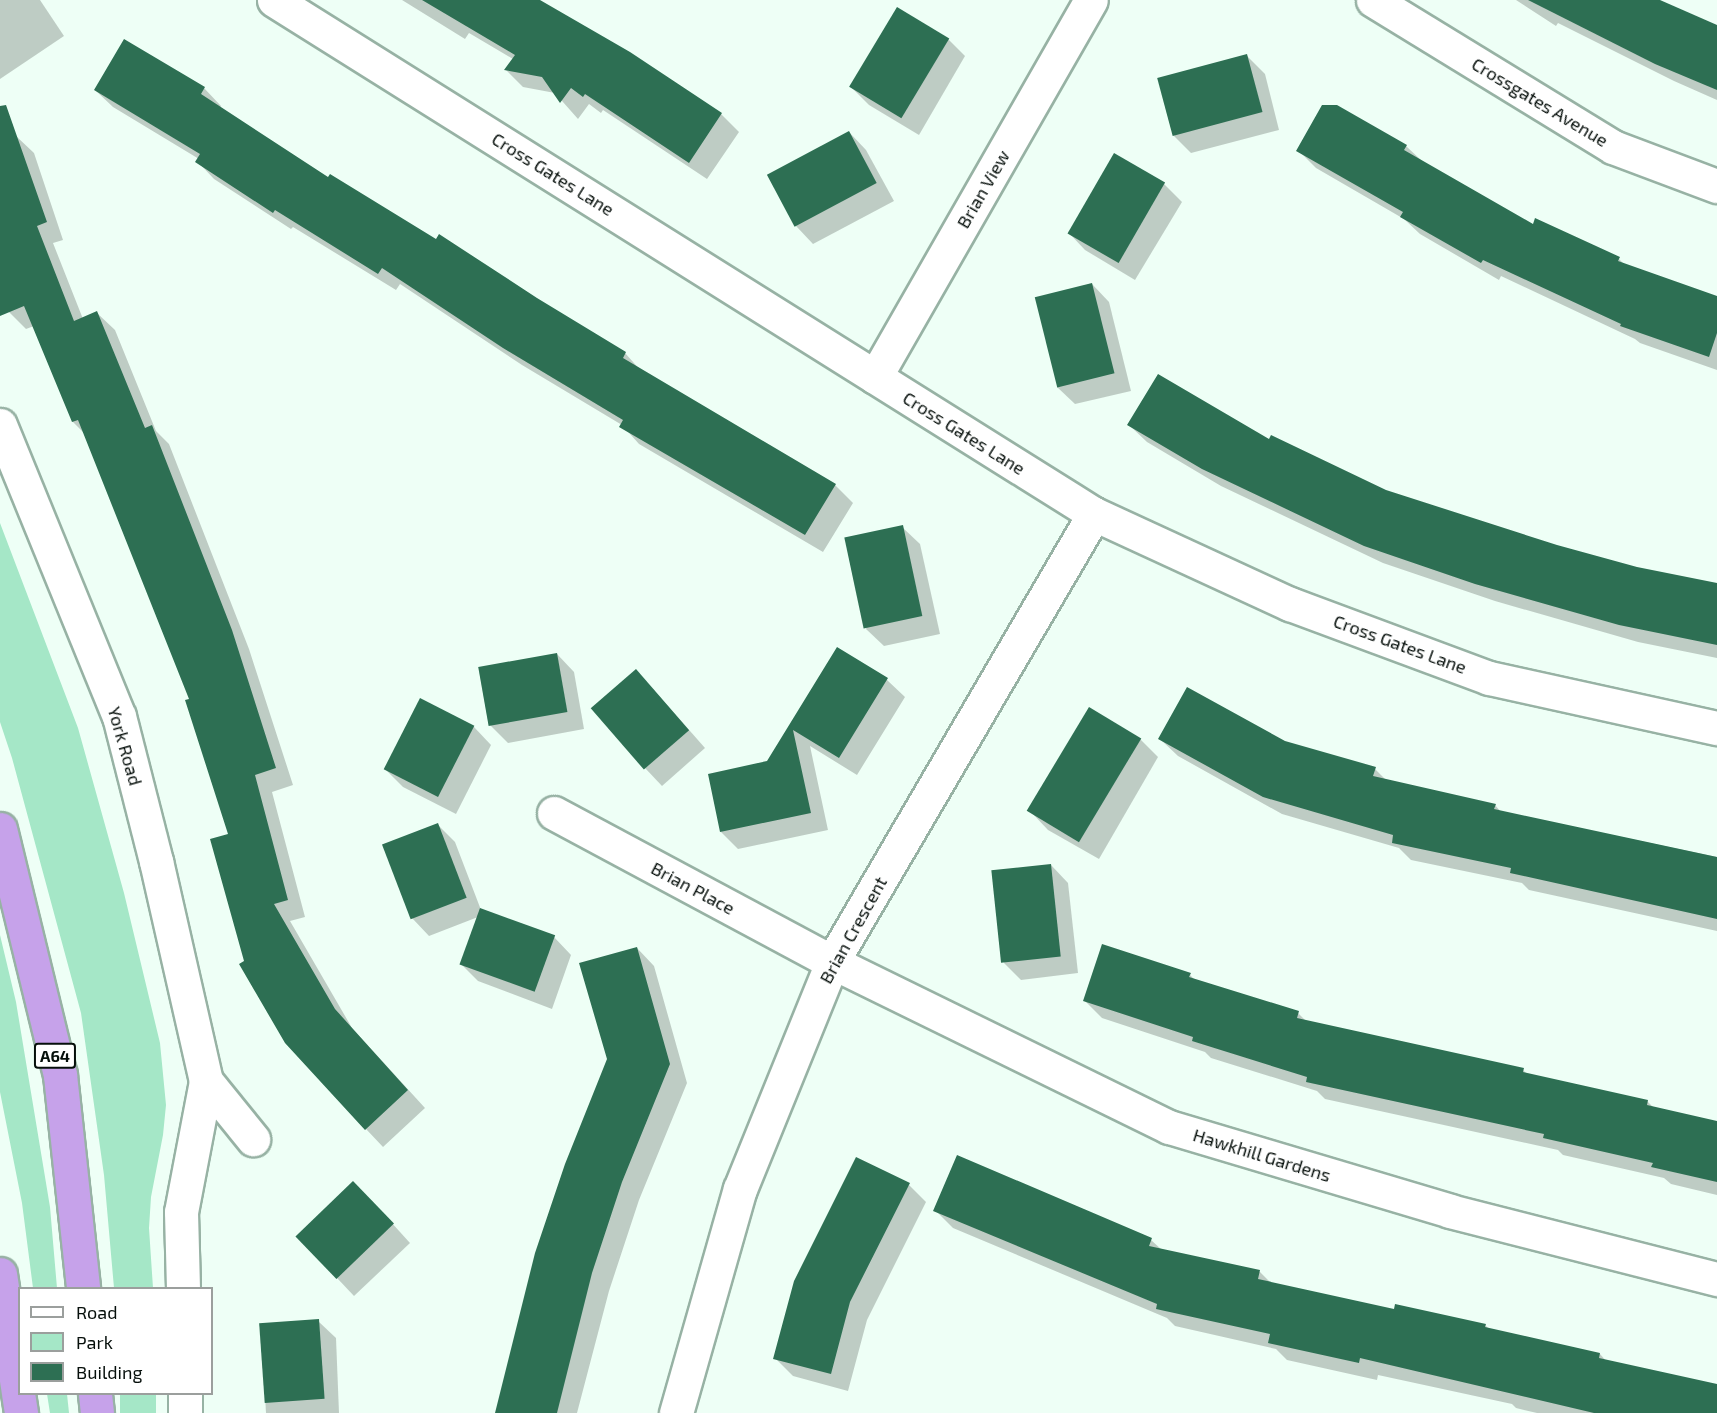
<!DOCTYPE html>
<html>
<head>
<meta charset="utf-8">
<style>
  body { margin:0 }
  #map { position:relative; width:1717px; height:1413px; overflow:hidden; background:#eefff6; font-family:"Exo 2",sans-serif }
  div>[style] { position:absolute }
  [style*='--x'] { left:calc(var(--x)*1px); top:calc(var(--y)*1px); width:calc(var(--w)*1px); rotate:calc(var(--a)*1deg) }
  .green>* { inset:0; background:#a5e7c7; transform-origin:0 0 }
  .shadow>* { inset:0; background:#0003 }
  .building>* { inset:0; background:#2d6f53; transform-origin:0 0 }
  .roads { filter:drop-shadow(2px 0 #97b2a4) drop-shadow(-2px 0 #97b2a4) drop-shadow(0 2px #97b2a4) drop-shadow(0 -2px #97b2a4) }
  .minor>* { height:33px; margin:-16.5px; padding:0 16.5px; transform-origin:16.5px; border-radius:16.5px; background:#fff }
  .highway>* { height:33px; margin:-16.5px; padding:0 16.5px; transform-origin:16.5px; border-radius:16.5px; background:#c6a2ea }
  span { translate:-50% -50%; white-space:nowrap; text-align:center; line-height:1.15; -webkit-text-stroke:5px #fff; paint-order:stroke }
  .shield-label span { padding:2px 4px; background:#fff; border:2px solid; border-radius:4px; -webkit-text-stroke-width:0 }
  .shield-label { font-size:16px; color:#060f0b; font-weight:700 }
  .street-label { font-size:18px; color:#060f0b }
  .legend { position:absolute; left:18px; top:1287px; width:195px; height:108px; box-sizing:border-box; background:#fff; border:2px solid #9b9f9d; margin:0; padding:8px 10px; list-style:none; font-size:18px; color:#060f0b }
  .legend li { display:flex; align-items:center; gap:12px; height:30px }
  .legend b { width:30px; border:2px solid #9b9f9d }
</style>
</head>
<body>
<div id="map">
  <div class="green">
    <i style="clip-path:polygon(0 523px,78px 728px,124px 893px,160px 1043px,166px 1105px,163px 1135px,151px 1197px,149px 1228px,153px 1288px,114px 1288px,104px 1175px,81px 1013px,12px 758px,0 722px)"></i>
    <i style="clip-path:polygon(0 935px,16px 1002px,50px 1207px,57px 1288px,33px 1288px,22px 1203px,0 1092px)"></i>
    <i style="clip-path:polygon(47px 1394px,67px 1394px,69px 1413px,50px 1413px)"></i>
    <i style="left:120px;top:1394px;width:36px;height:19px"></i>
  </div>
  <div class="shadow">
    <i style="clip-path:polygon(0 0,40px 0,64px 36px,0 79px)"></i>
    <i style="clip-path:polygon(402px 0,538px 0,629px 53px,721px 114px,739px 132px,707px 179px,603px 110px,601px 113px,589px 104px,578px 119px,555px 93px,523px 87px,506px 70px,513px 59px,469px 33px,465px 39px)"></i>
    <i style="clip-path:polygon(1516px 0,1657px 0,1717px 27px,1717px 100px,1674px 81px,1558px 23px,1556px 26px)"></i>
    <i style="clip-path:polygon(948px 39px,965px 56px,919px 135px,869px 105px,851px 87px)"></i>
    <i style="clip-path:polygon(1247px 56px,1265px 74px,1279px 130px,1191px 153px,1174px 136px)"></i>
    <i style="clip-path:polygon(204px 88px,221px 106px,220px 108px,328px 179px,625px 353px,642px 372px,835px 485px,853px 503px,823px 552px,639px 444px,622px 425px,522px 365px,400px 284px,396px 290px,293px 227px,291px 229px,214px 179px,197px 161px,199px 159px,113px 107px,95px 90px)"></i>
    <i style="clip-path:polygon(849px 132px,866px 150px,894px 201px,813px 244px,796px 226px)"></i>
    <i style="clip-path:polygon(16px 136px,34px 153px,63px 240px,53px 243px,83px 319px,97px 313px,115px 330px,156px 431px,169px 444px,249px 649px,293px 785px,272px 792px,305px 917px,290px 921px,352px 1028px,425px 1108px,383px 1147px,366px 1129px,246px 962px,230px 835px,191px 700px,85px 434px,73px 422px,34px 326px,26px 329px,9px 312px,0 290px,0 141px)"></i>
    <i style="clip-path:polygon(1406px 146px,1423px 162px,1533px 226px,1619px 259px,1626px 266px,1717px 298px,1717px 370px,1640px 343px,1635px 339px,1501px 276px,1499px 280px,1420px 234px,1404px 219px,1316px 168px,1298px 150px)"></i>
    <i style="clip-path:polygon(1164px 184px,1182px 202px,1135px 280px,1085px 250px,1068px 232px)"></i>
    <i style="clip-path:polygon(1092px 284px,1109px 302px,1131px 391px,1075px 404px,1057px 387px)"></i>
    <i style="clip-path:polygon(1129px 425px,1270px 441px,1385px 491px,1486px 526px,1637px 569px,1717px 585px,1717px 658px,1638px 642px,1495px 601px,1383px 563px,1221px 486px,1147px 442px)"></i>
    <i style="clip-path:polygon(902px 527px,920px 544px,940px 634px,884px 646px,866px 629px)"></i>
    <i style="clip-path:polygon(838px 649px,887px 680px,905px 697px,857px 775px,810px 746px,828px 830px,738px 849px,721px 832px,768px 763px)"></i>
    <i style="clip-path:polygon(557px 654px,574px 672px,584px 729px,508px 743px,490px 725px)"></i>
    <i style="clip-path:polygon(653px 689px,705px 748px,662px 786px,645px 768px)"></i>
    <i style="clip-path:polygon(421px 700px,474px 727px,491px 745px,456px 814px,403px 787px,386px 770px)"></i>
    <i style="clip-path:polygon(1089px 709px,1140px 739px,1158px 757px,1099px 859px,1048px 830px,1031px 812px)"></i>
    <i style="clip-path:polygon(1160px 739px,1284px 742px,1375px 769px,1387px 781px,1495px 805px,1501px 812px,1717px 857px,1717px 931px,1529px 890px,1522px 883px,1411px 860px,1399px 848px,1282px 814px,1178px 756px)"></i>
    <i style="clip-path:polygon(438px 825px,455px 842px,481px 910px,554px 937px,571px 955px,552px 1009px,478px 981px,461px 964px,478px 917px,429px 936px,412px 918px)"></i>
    <i style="clip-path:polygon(1051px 865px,1068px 883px,1078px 973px,1021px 980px,1004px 963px)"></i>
    <i style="clip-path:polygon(637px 948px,654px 966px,687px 1083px,639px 1200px,609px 1291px,577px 1413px,497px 1413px,608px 1059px)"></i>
    <i style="clip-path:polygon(1190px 975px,1196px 981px,1298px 1013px,1307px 1022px,1523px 1070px,1528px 1075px,1647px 1101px,1654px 1108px,1717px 1122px,1717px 1195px,1671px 1184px,1664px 1178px,1563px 1155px,1558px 1150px,1325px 1099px,1317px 1091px,1211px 1058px,1205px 1052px,1102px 1018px,1085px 1001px)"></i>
    <i style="clip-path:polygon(909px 1185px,926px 1202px,867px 1320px,848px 1391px,793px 1376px,775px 1358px)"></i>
    <i style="clip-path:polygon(371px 1200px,410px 1243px,354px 1296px,337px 1278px)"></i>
    <i style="clip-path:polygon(935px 1210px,1151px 1240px,1162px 1250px,1260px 1272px,1272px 1284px,1395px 1311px,1485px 1325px,1490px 1330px,1600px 1354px,1607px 1362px,1717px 1386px,1717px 1413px,1537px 1413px,1516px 1408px,1512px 1404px,1378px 1375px,1377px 1380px,1287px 1360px,1276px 1349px,1175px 1326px,1167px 1318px,953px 1228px)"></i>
    <i style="clip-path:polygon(318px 1321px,336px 1338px,339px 1413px,266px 1413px,261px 1325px)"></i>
  </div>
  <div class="building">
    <i style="clip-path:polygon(422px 0,540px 0,630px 52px,722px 113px,689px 163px,585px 94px,583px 97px,571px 88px,560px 103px,542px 77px,504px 70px,515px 55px)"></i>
    <i style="clip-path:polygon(1528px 0,1660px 0,1717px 25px,1717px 90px,1655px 64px)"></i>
    <i style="left:897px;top:7px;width:61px;height:93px;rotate:31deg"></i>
    <i style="clip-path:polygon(124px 39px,205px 87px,201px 94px,328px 177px,330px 174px,436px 239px,439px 234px,537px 298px,626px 352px,623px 358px,836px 484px,805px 535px,619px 427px,623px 420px,503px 348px,382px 268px,378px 274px,275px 210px,273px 213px,195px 162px,200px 154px,94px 90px)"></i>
    <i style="left:1247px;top:54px;width:60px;height:93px;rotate:75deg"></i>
    <i style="clip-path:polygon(6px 105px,47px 222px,37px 226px,74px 321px,97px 311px,145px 428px,152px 425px,232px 630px,276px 768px,255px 775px,288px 900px,274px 904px,335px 1009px,408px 1090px,365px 1130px,285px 1043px,239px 964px,244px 961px,210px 839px,228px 834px,185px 700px,189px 699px,78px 420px,72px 422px,24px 306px,0 316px,0 106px)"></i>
    <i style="clip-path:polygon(1322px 105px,1337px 105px,1407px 145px,1404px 150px,1533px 224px,1535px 218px,1620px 257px,1618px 261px,1717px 296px,1717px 333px,1709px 357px,1620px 326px,1621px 324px,1483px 260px,1481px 263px,1400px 217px,1403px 212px,1296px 151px)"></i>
    <i style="left:849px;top:131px;width:59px;height:93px;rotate:62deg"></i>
    <i style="left:1114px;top:153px;width:59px;height:93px;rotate:30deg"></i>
    <i style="left:1092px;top:283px;width:93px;height:59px;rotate:76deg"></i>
    <i style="clip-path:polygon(1158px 374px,1269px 439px,1271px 435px,1386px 490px,1557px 545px,1637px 567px,1717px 583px,1717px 645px,1619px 625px,1475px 584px,1364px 546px,1202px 469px,1127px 425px)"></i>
    <i style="left:903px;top:525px;width:93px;height:60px;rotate:78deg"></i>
    <i style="clip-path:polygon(837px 647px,888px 678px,839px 758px,793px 730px,811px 813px,720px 832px,708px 774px,767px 761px)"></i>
    <i style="left:557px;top:653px;width:60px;height:80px;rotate:80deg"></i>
    <i style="left:636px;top:669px;width:81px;height:60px;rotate:49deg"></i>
    <i style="clip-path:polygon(1187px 687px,1285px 741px,1376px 767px,1373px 776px,1496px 804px,1494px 809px,1717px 857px,1717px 919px,1510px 873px,1511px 868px,1392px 843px,1393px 835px,1263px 797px,1158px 739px)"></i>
    <i style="left:420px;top:698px;width:61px;height:80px;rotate:27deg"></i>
    <i style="left:1089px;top:707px;width:61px;height:121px;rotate:31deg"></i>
    <i style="left:438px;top:823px;width:80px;height:60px;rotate:69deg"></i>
    <i style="left:1051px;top:864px;width:93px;height:60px;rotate:84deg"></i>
    <i style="left:480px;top:908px;width:80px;height:60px;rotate:20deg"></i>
    <i style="clip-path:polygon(1102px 944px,1191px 973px,1189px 977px,1299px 1011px,1297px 1018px,1524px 1068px,1523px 1072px,1648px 1100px,1647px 1105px,1717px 1121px,1717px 1182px,1651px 1167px,1653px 1163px,1543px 1138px,1544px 1134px,1306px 1082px,1307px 1077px,1192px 1041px,1193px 1037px,1083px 1001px)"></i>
    <i style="clip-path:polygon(637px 947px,670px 1064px,622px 1182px,592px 1273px,557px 1413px,495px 1413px,535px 1253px,565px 1164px,607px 1059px,579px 963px)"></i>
    <i style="clip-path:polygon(957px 1155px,1152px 1238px,1149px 1246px,1260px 1270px,1258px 1279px,1394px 1309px,1395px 1304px,1486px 1324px,1485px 1327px,1600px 1353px,1599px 1358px,1717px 1384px,1717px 1413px,1594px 1413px,1360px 1358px,1359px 1363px,1268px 1343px,1270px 1334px,1156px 1309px,1157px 1304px,933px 1211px)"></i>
    <i style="clip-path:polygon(856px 1157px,910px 1183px,850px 1302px,831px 1374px,773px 1359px,794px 1281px)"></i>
    <i style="left:353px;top:1181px;width:59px;height:80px;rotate:46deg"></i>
    <i style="left:319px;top:1319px;width:80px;height:60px;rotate:86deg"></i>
  </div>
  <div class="roads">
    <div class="minor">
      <i style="--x:274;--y:0;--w:968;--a:32.08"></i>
      <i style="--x:1094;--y:514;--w:216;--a:24.7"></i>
      <i style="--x:1290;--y:604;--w:212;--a:20.4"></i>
      <i style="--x:1489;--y:678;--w:233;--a:12.4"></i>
      <i style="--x:1373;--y:0;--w:281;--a:31.5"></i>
      <i style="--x:1613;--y:147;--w:111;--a:20.6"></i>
      <i style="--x:875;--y:377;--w:434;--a:-60.2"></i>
      <i style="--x:0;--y:425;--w:314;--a:67.8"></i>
      <i style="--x:119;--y:716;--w:150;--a:75.7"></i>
      <i style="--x:156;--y:861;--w:226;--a:77.2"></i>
      <i style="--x:206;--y:1081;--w:133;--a:100.8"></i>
      <i style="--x:181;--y:1212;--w:76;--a:88.5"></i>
      <i style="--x:554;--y:813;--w:315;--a:28.2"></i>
      <i style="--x:832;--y:962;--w:375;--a:26.1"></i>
      <i style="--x:1169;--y:1127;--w:293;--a:16.6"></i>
      <i style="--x:1450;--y:1211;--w:276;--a:14.3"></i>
      <i style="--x:206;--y:1081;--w:75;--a:51"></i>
      <i style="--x:185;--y:1394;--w:19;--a:90"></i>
      <i style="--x:676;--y:1413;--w:233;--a:-74.1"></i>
      <i style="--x:740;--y:1189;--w:245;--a:-67.9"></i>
      <i style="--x:832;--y:962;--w:519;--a:-59.68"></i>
    </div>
    <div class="highway">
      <i style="--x:0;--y:829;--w:253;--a:76.3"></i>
      <i style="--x:60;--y:1075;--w:214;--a:83.8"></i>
      <i style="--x:0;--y:1274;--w:141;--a:81.4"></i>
      <i style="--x:95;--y:1394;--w:19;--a:84"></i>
    </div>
  </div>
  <div class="shield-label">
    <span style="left:55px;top:1056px">A64</span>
  </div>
  <div class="street-label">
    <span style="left:1540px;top:102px;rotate:31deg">Crossgates Avenue</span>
    <span style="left:553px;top:174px;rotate:32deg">Cross Gates Lane</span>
    <span style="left:983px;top:189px;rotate:-60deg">Brian View</span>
    <span style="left:964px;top:433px;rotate:32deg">Cross Gates Lane</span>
    <span style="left:1400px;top:644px;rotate:20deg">Cross Gates Lane</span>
    <span style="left:125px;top:746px;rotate:74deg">York Road</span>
    <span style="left:693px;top:888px;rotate:28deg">Brian Place</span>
    <span style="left:853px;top:930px;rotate:-61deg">Brian Crescent</span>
    <span style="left:1262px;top:1155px;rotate:17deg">Hawkhill Gardens</span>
  </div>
  <ul class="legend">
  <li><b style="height:8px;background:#fff"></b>Road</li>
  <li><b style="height:16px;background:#a5e7c7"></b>Park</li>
  <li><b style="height:16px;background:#2d6f53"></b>Building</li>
  </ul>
</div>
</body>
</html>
